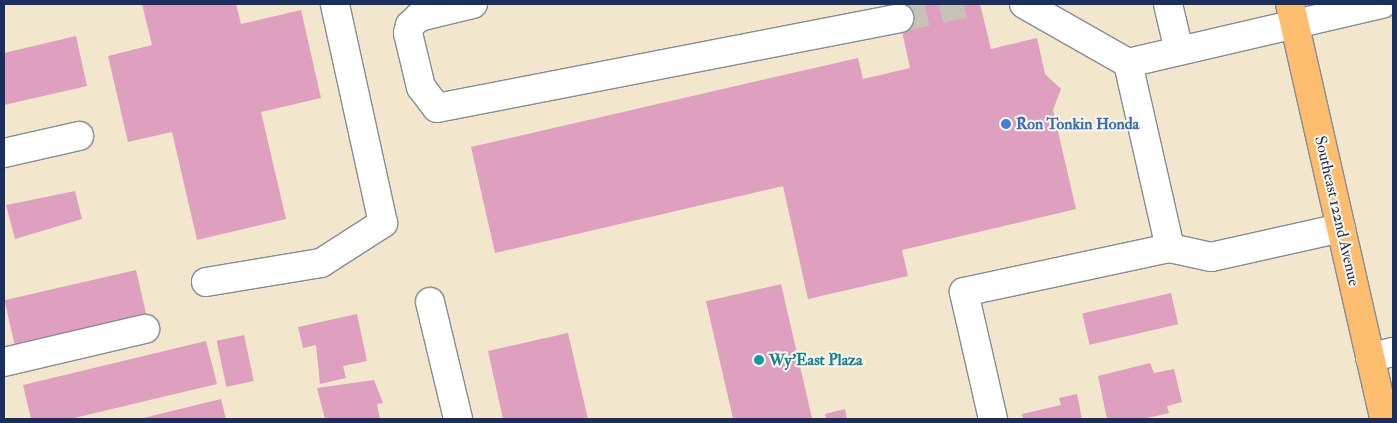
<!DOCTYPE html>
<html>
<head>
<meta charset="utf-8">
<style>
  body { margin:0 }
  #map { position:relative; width:1397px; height:423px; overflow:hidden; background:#f2e7cc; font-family:"IM FELL Double Pica",serif }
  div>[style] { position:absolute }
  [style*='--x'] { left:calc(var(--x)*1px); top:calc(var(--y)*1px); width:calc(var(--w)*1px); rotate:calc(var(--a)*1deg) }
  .building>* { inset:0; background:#dea0be; transform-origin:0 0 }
  .minor-tunnel>* { height:28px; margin-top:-14px; transform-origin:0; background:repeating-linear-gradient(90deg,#c7c2b6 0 28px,transparent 0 42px) }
  .roads { filter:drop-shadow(1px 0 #868b95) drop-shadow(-1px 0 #868b95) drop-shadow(0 1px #868b95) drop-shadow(0 -1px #868b95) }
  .minor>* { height:28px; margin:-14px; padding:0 14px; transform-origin:14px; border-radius:14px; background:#fff }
  .major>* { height:28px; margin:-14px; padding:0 14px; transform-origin:14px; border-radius:14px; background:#fcbd6f }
  .dots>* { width:14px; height:14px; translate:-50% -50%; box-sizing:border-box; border:2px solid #fbf7ec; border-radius:50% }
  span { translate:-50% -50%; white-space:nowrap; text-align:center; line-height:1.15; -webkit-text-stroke:4px #fbf7ec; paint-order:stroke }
  .shop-label { font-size:16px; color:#366cbe; font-weight:700 }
  .left { translate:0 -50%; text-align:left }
  .street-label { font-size:16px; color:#1b2f5e }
  .culture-label { font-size:16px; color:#0d838f; font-weight:700 }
  .frame { position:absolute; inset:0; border:5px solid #1b2f5e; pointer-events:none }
</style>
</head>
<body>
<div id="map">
  <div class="building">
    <i style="clip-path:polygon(142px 4px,236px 4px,241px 24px,301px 10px,321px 98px,261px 112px,286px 219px,197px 240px,172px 132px,128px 142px,108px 56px,152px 45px)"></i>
    <i style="clip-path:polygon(896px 4px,980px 4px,991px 49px,1037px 38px,1045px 74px,1061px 89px,1053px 110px,1076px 209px,902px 250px,908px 276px,808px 299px,783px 186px,495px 253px,471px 147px,858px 58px,863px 79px,910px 68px)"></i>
    <i style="clip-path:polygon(76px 36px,87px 86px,4px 105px,4px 53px)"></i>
    <i style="clip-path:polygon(75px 191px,82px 219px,15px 239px,6px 205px)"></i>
    <i style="left:136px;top:270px;width:50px;height:135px;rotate:77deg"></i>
    <i style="left:781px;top:284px;width:139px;height:77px;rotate:77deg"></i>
    <i style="left:1171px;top:293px;width:32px;height:91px;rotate:77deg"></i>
    <i style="clip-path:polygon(357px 314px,367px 361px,343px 366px,346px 378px,320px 384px,316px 345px,303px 348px,298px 327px)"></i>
    <i style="clip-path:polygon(568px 333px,588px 419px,503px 419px,488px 351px)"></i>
    <i style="left:244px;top:335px;width:47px;height:28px;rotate:78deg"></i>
    <i style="clip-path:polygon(206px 341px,217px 384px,70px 419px,31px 419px,23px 385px)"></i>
    <i style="clip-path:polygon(1150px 363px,1154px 373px,1174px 369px,1182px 402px,1167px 406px,1169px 413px,1143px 419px,1107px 419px,1098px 376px)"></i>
    <i style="clip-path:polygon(374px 380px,383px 403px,377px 404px,380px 419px,325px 419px,317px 388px)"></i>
    <i style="clip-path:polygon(1077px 394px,1082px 419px,1023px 419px,1022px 414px,1061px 405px,1059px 398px)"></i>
    <i style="clip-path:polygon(221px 399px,226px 419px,139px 419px)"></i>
    <i style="clip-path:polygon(845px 409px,847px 419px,826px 419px,825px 414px)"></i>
  </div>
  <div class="minor-tunnel">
    <i style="--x:899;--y:18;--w:66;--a:-12.2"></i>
  </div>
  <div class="roads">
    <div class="minor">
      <i style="--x:473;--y:4;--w:56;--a:166.5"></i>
      <i style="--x:419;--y:17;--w:12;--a:138"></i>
      <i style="--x:410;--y:25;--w:8;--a:104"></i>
      <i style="--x:408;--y:33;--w:56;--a:76.5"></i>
      <i style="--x:421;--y:87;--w:26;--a:53"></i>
      <i style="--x:437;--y:108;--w:471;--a:-11"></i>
      <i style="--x:1024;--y:4;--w:120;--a:29.6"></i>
      <i style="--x:1168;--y:4;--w:48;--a:76.8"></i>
      <i style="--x:4;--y:153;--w:77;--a:-12.8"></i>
      <i style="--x:1341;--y:228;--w:133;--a:167.4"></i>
      <i style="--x:1211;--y:257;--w:42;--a:-167.6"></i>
      <i style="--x:1170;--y:248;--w:190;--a:-102.8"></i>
      <i style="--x:1128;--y:63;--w:261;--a:-13.1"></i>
      <i style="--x:206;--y:282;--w:117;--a:-9.4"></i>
      <i style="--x:321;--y:263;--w:74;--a:-32.8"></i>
      <i style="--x:383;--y:223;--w:224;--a:-102.4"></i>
      <i style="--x:430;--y:302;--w:120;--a:76.5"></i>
      <i style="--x:1370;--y:358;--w:24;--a:-15"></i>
      <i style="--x:4;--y:362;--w:145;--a:-13.2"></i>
      <i style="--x:993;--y:419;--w:130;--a:-102.9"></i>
      <i style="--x:964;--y:292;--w:211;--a:-12.1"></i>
    </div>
    <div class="major">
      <i style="--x:1290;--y:4;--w:426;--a:77.2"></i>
    </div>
  </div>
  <div class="dots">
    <i style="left:1006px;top:124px;background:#3f7fe0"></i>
    <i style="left:759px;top:360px;background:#0f9aa8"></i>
  </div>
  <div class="shop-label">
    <span class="left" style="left:1016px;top:124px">Ron Tonkin Honda</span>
  </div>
  <div class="street-label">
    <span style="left:1337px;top:211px;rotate:77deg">Southeast 122nd Avenue</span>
  </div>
  <div class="culture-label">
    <span class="left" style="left:769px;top:360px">Wy’East Plaza</span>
  </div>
  <div class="frame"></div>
</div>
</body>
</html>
